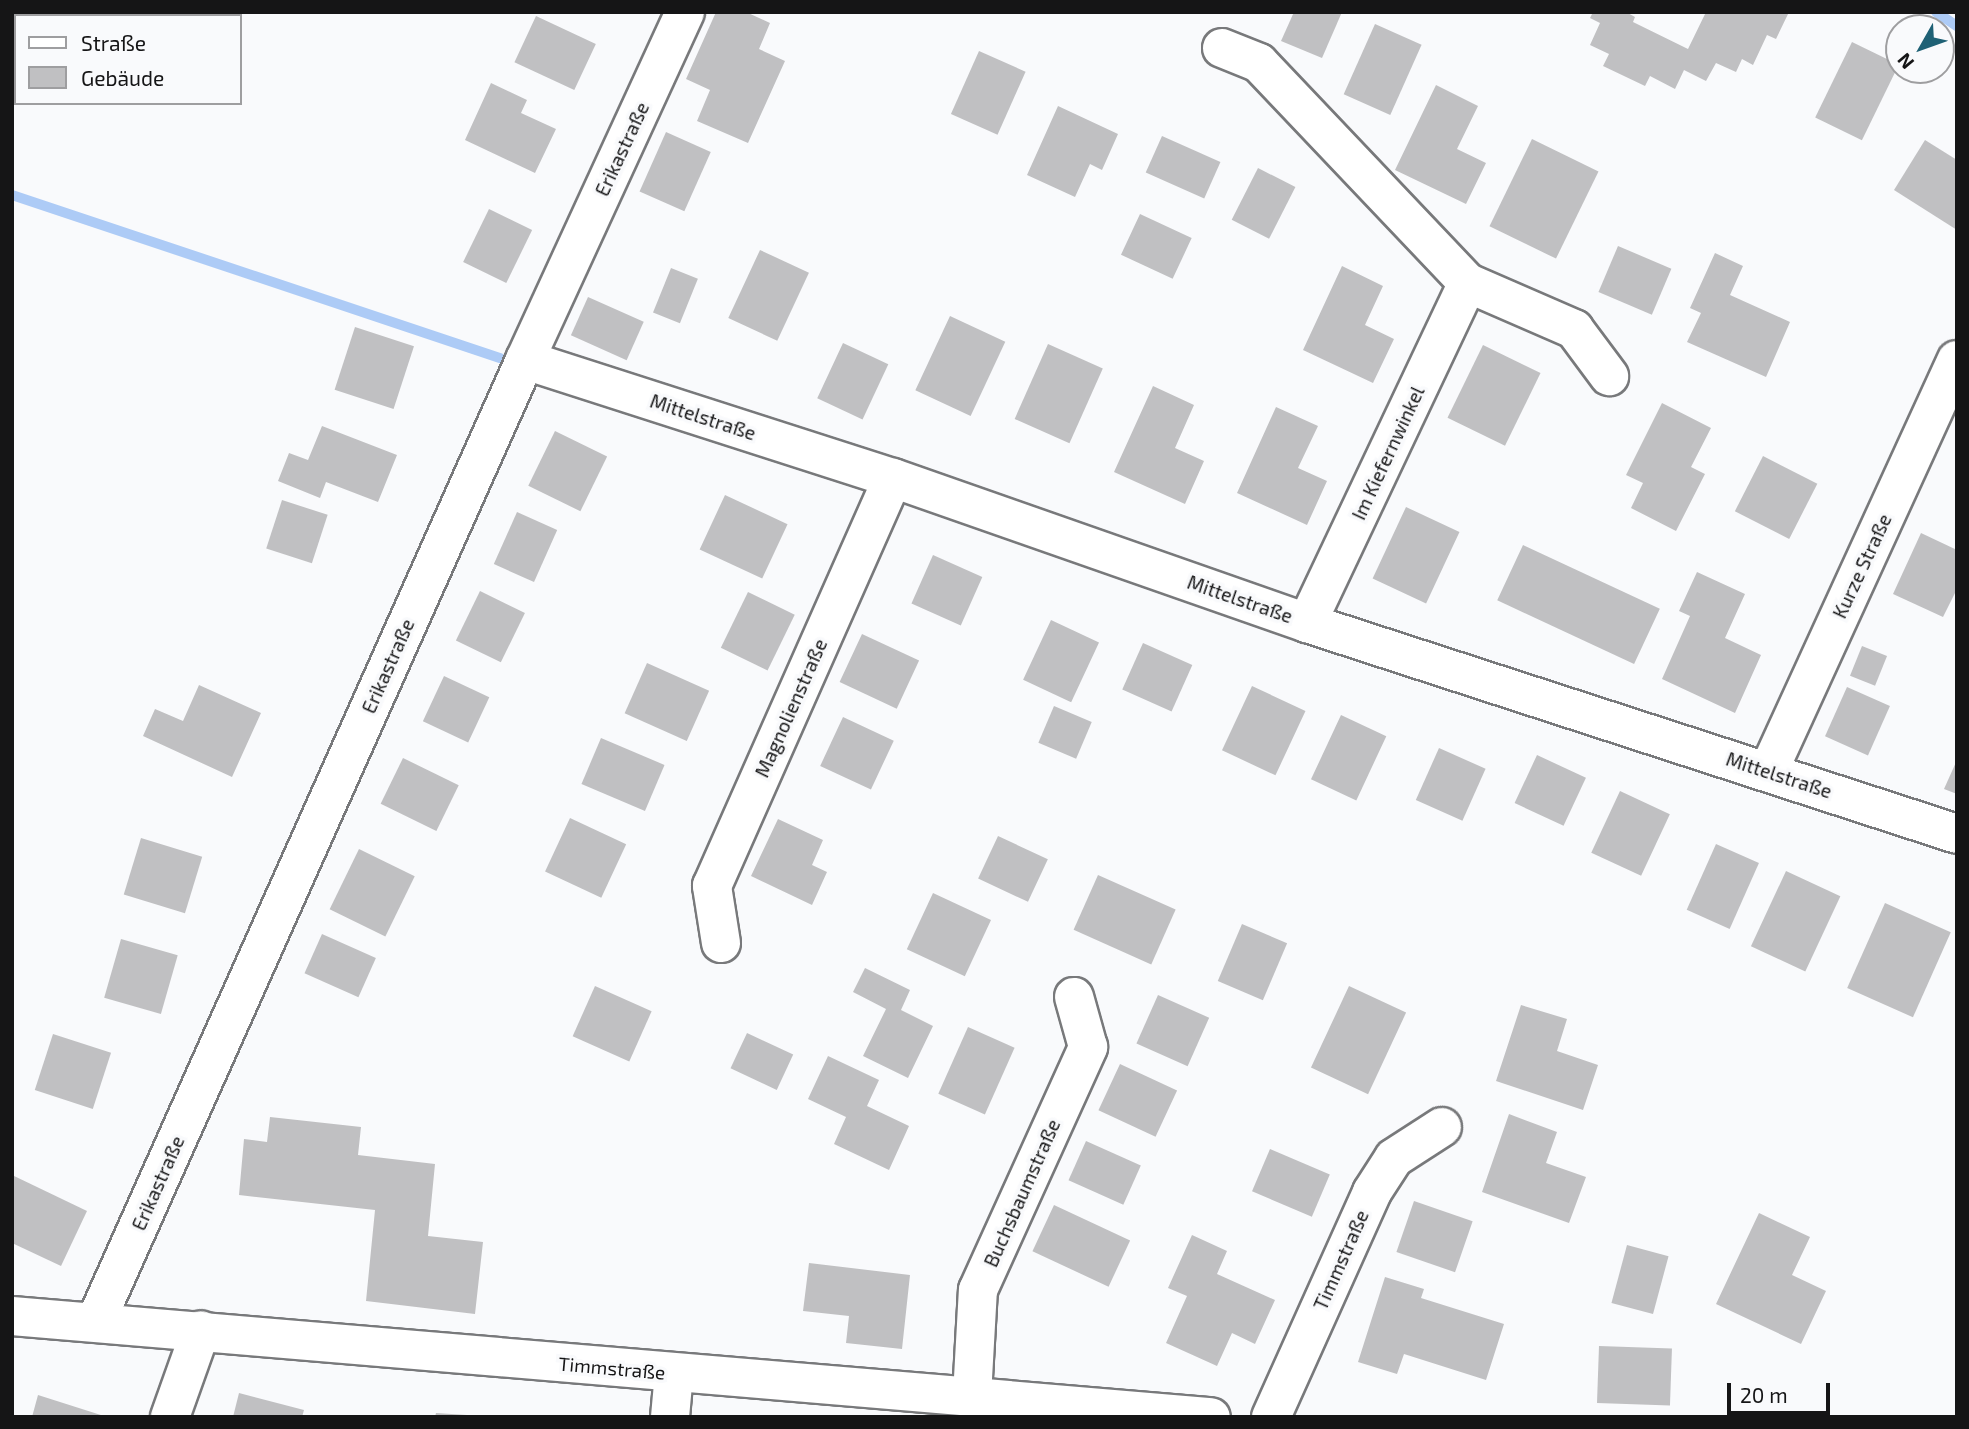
<!DOCTYPE html>
<html>
<head>
<meta charset="utf-8">
<style>
  body { margin:0 }
  #map { position:relative; width:1969px; height:1429px; overflow:hidden; background:#f9fafc; font-family:"Exo 2",sans-serif }
  div>[style] { position:absolute }
  [style*='--x'] { left:calc(var(--x)*1px); top:calc(var(--y)*1px); width:calc(var(--w)*1px); rotate:calc(var(--a)*1deg) }
  .stream>* { height:10px; margin:-5px; padding:0 5px; transform-origin:5px; border-radius:5px; background:#adcbf6 }
  .building>* { inset:0; background:#c0c0c2; transform-origin:0 0 }
  .roads { filter:drop-shadow(2px 0 #78797b) drop-shadow(-2px 0 #78797b) drop-shadow(0 2px #78797b) drop-shadow(0 -2px #78797b) }
  .minor>* { height:38px; margin:-19px; padding:0 19px; transform-origin:19px; border-radius:19px; background:#fff }
  span { translate:-50% -50%; white-space:nowrap; text-align:center; line-height:1.15; -webkit-text-stroke:7px #f9fafc; paint-order:stroke }
  .street-label { font-size:19px; color:#151516 }
  .frame { position:absolute; inset:0; border:14px solid #151516; pointer-events:none }
  .legend { position:absolute; left:14px; top:14px; width:228px; height:91px; box-sizing:border-box; background:#f9fafc; border:2px solid #9e9ea0; margin:0; padding:9px 12px; list-style:none; font-size:21px; color:#151516 }
  .legend li { display:flex; align-items:center; gap:14px; height:35px }
  .legend b { width:35px; border:2px solid #9e9ea0 }
  .north { position:absolute; left:1885px; top:14px; width:70px; height:70px; box-sizing:border-box; background:#f9fafc; border:2px solid #9e9ea0; border-radius:50%; rotate:230deg; font-size:19px; font-weight:700; line-height:28px; text-align:center; color:#151516 }
  .north::after { content:''; display:block; margin:auto; width:24px; height:32px; background:#1f6175; clip-path:polygon(50% 0,100% 100%,50% 72%,0 100%) }
  .scale { position:absolute; left:1727px; top:1383px; width:103px; height:32px; box-sizing:border-box; border:4px solid #151516; border-top:0; padding-left:9px; font-size:21px; line-height:24px; white-space:nowrap; color:#151516; -webkit-text-stroke:5px #f9fafc; paint-order:stroke }
</style>
</head>
<body>
<div id="map">
  <div class="stream">
    <i style="--x:1936;--y:12;--w:25;--a:34"></i>
    <i style="--x:12;--y:195;--w:515;--a:18.47"></i>
  </div>
  <div class="building">
    <i style="clip-path:polygon(716px 12px,746px 12px,770px 23px,759px 49px,785px 61px,748px 143px,697px 121px,710px 90px,686px 79px)"></i>
    <i style="clip-path:polygon(1294px 12px,1342px 12px,1322px 58px,1281px 41px)"></i>
    <i style="clip-path:polygon(1593px 12px,1626px 12px,1635px 17px,1633px 22px,1688px 49px,1706px 12px,1789px 12px,1776px 39px,1767px 35px,1753px 65px,1742px 59px,1736px 72px,1716px 63px,1706px 81px,1684px 70px,1675px 89px,1650px 76px,1645px 86px,1603px 66px,1609px 54px,1590px 45px,1600px 23px,1590px 18px)"></i>
    <i style="left:536px;top:16px;width:66px;height:51px;rotate:25deg"></i>
    <i style="left:1375px;top:24px;width:51px;height:77px;rotate:24deg"></i>
    <i style="left:1852px;top:42px;width:52px;height:84px;rotate:26deg"></i>
    <i style="left:979px;top:51px;width:51px;height:69px;rotate:24deg"></i>
    <i style="clip-path:polygon(491px 83px,527px 100px,521px 113px,556px 129px,535px 173px,465px 140px)"></i>
    <i style="clip-path:polygon(1436px 85px,1478px 106px,1457px 149px,1486px 163px,1466px 204px,1395px 170px)"></i>
    <i style="clip-path:polygon(1058px 106px,1118px 134px,1102px 170px,1090px 164px,1075px 197px,1027px 175px)"></i>
    <i style="left:666px;top:132px;width:49px;height:65px;rotate:24deg"></i>
    <i style="left:1162px;top:136px;width:64px;height:40px;rotate:24deg"></i>
    <i style="left:1532px;top:139px;width:74px;height:97px;rotate:26deg"></i>
    <i style="clip-path:polygon(1925px 140px,1957px 160px,1957px 230px,1894px 190px)"></i>
    <i style="left:1258px;top:168px;width:42px;height:58px;rotate:27deg"></i>
    <i style="left:489px;top:209px;width:48px;height:59px;rotate:26deg"></i>
    <i style="left:1140px;top:214px;width:57px;height:45px;rotate:25deg"></i>
    <i style="left:1618px;top:246px;width:58px;height:50px;rotate:23deg"></i>
    <i style="left:760px;top:250px;width:54px;height:75px;rotate:25deg"></i>
    <i style="clip-path:polygon(1715px 253px,1743px 266px,1730px 295px,1790px 322px,1766px 377px,1687px 342px,1701px 313px,1690px 308px)"></i>
    <i style="clip-path:polygon(1342px 266px,1383px 286px,1365px 325px,1394px 339px,1373px 383px,1303px 350px)"></i>
    <i style="left:671px;top:268px;width:29px;height:48px;rotate:22deg"></i>
    <i style="left:588px;top:297px;width:61px;height:42px;rotate:24deg"></i>
    <i style="left:950px;top:316px;width:61px;height:82px;rotate:25deg"></i>
    <i style="left:355px;top:327px;width:62px;height:66px;rotate:18deg"></i>
    <i style="left:843px;top:343px;width:50px;height:61px;rotate:25deg"></i>
    <i style="left:1048px;top:344px;width:60px;height:82px;rotate:24deg"></i>
    <i style="left:1483px;top:345px;width:64px;height:81px;rotate:26deg"></i>
    <i style="clip-path:polygon(1153px 386px,1194px 405px,1175px 448px,1204px 461px,1185px 504px,1114px 472px)"></i>
    <i style="clip-path:polygon(1662px 403px,1711px 428px,1691px 467px,1705px 474px,1676px 531px,1631px 508px,1643px 483px,1626px 475px)"></i>
    <i style="clip-path:polygon(1276px 407px,1318px 426px,1298px 468px,1327px 481px,1307px 525px,1237px 493px)"></i>
    <i style="clip-path:polygon(322px 426px,397px 455px,378px 502px,326px 482px,320px 498px,278px 481px,289px 453px,308px 460px)"></i>
    <i style="left:555px;top:431px;width:58px;height:61px;rotate:26deg"></i>
    <i style="left:1763px;top:456px;width:61px;height:62px;rotate:27deg"></i>
    <i style="left:725px;top:495px;width:69px;height:60px;rotate:25deg"></i>
    <i style="left:282px;top:500px;width:48px;height:51px;rotate:18deg"></i>
    <i style="left:1406px;top:507px;width:59px;height:79px;rotate:25deg"></i>
    <i style="left:517px;top:512px;width:44px;height:57px;rotate:24deg"></i>
    <i style="clip-path:polygon(1921px 533px,1957px 550px,1957px 589px,1943px 617px,1893px 594px)"></i>
    <i style="left:1523px;top:545px;width:151px;height:61px;rotate:25deg"></i>
    <i style="left:933px;top:555px;width:54px;height:53px;rotate:24deg"></i>
    <i style="clip-path:polygon(1697px 572px,1745px 594px,1725px 638px,1761px 655px,1735px 713px,1662px 679px,1690px 616px,1679px 611px)"></i>
    <i style="left:480px;top:591px;width:50px;height:55px;rotate:26deg"></i>
    <i style="left:748px;top:592px;width:52px;height:62px;rotate:26deg"></i>
    <i style="left:1051px;top:620px;width:53px;height:66px;rotate:25deg"></i>
    <i style="left:862px;top:634px;width:63px;height:53px;rotate:25deg"></i>
    <i style="left:1143px;top:643px;width:54px;height:51px;rotate:24deg"></i>
    <i style="left:1862px;top:646px;width:27px;height:32px;rotate:22deg"></i>
    <i style="left:647px;top:663px;width:68px;height:55px;rotate:24deg"></i>
    <i style="left:444px;top:676px;width:50px;height:50px;rotate:25deg"></i>
    <i style="clip-path:polygon(199px 685px,261px 713px,232px 777px,143px 736px,155px 709px,183px 721px)"></i>
    <i style="left:1252px;top:686px;width:59px;height:71px;rotate:25deg"></i>
    <i style="left:1847px;top:687px;width:47px;height:54px;rotate:24deg"></i>
    <i style="left:1054px;top:706px;width:41px;height:40px;rotate:23deg"></i>
    <i style="left:1341px;top:715px;width:50px;height:71px;rotate:25deg"></i>
    <i style="left:843px;top:717px;width:56px;height:54px;rotate:25deg"></i>
    <i style="left:601px;top:738px;width:69px;height:50px;rotate:23deg"></i>
    <i style="left:1439px;top:748px;width:51px;height:57px;rotate:24deg"></i>
    <i style="left:1537px;top:755px;width:54px;height:53px;rotate:25deg"></i>
    <i style="left:403px;top:758px;width:62px;height:51px;rotate:26deg"></i>
    <i style="clip-path:polygon(1957px 760px,1957px 794px,1944px 789px)"></i>
    <i style="left:1620px;top:791px;width:55px;height:68px;rotate:25deg"></i>
    <i style="left:570px;top:818px;width:62px;height:59px;rotate:25deg"></i>
    <i style="clip-path:polygon(778px 819px,823px 840px,812px 865px,827px 872px,812px 905px,751px 876px)"></i>
    <i style="left:998px;top:836px;width:55px;height:47px;rotate:25deg"></i>
    <i style="left:141px;top:838px;width:64px;height:59px;rotate:17deg"></i>
    <i style="left:1716px;top:844px;width:47px;height:72px;rotate:24deg"></i>
    <i style="left:359px;top:849px;width:62px;height:67px;rotate:26deg"></i>
    <i style="left:1786px;top:871px;width:60px;height:83px;rotate:25deg"></i>
    <i style="left:1098px;top:875px;width:85px;height:60px;rotate:24deg"></i>
    <i style="left:933px;top:893px;width:64px;height:62px;rotate:25deg"></i>
    <i style="left:1885px;top:903px;width:72px;height:93px;rotate:24deg"></i>
    <i style="left:1242px;top:924px;width:49px;height:62px;rotate:23deg"></i>
    <i style="left:322px;top:934px;width:59px;height:43px;rotate:24deg"></i>
    <i style="left:121px;top:939px;width:59px;height:61px;rotate:16deg"></i>
    <i style="clip-path:polygon(865px 968px,910px 990px,901px 1010px,933px 1026px,908px 1078px,863px 1056px,886px 1009px,853px 992px)"></i>
    <i style="left:595px;top:986px;width:62px;height:55px;rotate:24deg"></i>
    <i style="left:1349px;top:986px;width:63px;height:90px;rotate:25deg"></i>
    <i style="left:1158px;top:995px;width:56px;height:53px;rotate:24deg"></i>
    <i style="clip-path:polygon(1521px 1005px,1567px 1019px,1557px 1051px,1598px 1065px,1583px 1110px,1496px 1081px)"></i>
    <i style="left:968px;top:1027px;width:51px;height:73px;rotate:24deg"></i>
    <i style="left:747px;top:1033px;width:51px;height:39px;rotate:25deg"></i>
    <i style="left:53px;top:1034px;width:61px;height:59px;rotate:18deg"></i>
    <i style="clip-path:polygon(828px 1056px,879px 1080px,867px 1106px,909px 1126px,889px 1170px,834px 1144px,846px 1117px,808px 1099px)"></i>
    <i style="left:1120px;top:1064px;width:63px;height:51px;rotate:25deg"></i>
    <i style="clip-path:polygon(1509px 1114px,1557px 1132px,1546px 1163px,1586px 1177px,1569px 1223px,1482px 1192px)"></i>
    <i style="clip-path:polygon(270px 1117px,361px 1127px,358px 1155px,435px 1164px,428px 1236px,483px 1242px,475px 1314px,366px 1301px,375px 1210px,239px 1195px,244px 1139px,267px 1142px)"></i>
    <i style="left:1086px;top:1141px;width:60px;height:43px;rotate:24deg"></i>
    <i style="left:1270px;top:1149px;width:65px;height:46px;rotate:23deg"></i>
    <i style="clip-path:polygon(12px 1175px,87px 1211px,61px 1266px,12px 1243px)"></i>
    <i style="left:1414px;top:1201px;width:62px;height:54px;rotate:19deg"></i>
    <i style="left:1054px;top:1205px;width:84px;height:51px;rotate:25deg"></i>
    <i style="clip-path:polygon(1759px 1213px,1810px 1237px,1792px 1275px,1826px 1291px,1801px 1344px,1716px 1304px)"></i>
    <i style="clip-path:polygon(1192px 1235px,1227px 1251px,1217px 1274px,1275px 1300px,1255px 1344px,1232px 1333px,1217px 1366px,1166px 1343px,1187px 1296px,1168px 1288px)"></i>
    <i style="left:1627px;top:1245px;width:43px;height:60px;rotate:15deg"></i>
    <i style="clip-path:polygon(809px 1263px,910px 1275px,902px 1349px,846px 1343px,849px 1316px,803px 1311px)"></i>
    <i style="clip-path:polygon(1385px 1277px,1424px 1289px,1421px 1298px,1504px 1324px,1486px 1380px,1404px 1354px,1397px 1374px,1358px 1362px)"></i>
    <i style="left:1599px;top:1346px;width:73px;height:57px;rotate:2deg"></i>
    <i style="clip-path:polygon(239px 1393px,304px 1410px,302px 1417px,233px 1417px)"></i>
    <i style="clip-path:polygon(38px 1395px,104px 1416px,103px 1417px,32px 1417px)"></i>
    <i style="clip-path:polygon(436px 1413px,467px 1415px,467px 1417px,435px 1417px)"></i>
  </div>
  <div class="roads">
    <div class="minor">
      <i style="--x:1222;--y:48;--w:40;--a:22"></i>
      <i style="--x:1259;--y:63;--w:303;--a:46.5"></i>
      <i style="--x:525;--y:360;--w:386;--a:17.8"></i>
      <i style="--x:893;--y:478;--w:439;--a:19.3"></i>
      <i style="--x:1307;--y:623;--w:683;--a:17.98"></i>
      <i style="--x:1307;--y:623;--w:376;--a:-64.7"></i>
      <i style="--x:1468;--y:283;--w:116;--a:23.5"></i>
      <i style="--x:1574;--y:329;--w:59;--a:53.3"></i>
      <i style="--x:1768;--y:772;--w:453;--a:-65.4"></i>
      <i style="--x:721;--y:943;--w:58;--a:-99"></i>
      <i style="--x:712;--y:886;--w:446;--a:-66.1"></i>
      <i style="--x:12;--y:1316;--w:1203;--a:4.82"></i>
      <i style="--x:96;--y:1321;--w:1052;--a:-65.94"></i>
      <i style="--x:525;--y:360;--w:383;--a:-65.3"></i>
      <i style="--x:972;--y:1396;--w:106;--a:-86.8"></i>
      <i style="--x:978;--y:1290;--w:267;--a:-65.6"></i>
      <i style="--x:1088;--y:1047;--w:52;--a:-105.6"></i>
      <i style="--x:170;--y:1417;--w:92;--a:-70.4"></i>
      <i style="--x:670;--y:1417;--w:44;--a:-84.8"></i>
      <i style="--x:1271;--y:1417;--w:247;--a:-65.8"></i>
      <i style="--x:1372;--y:1192;--w:40;--a:-57.1"></i>
      <i style="--x:1394;--y:1158;--w:57;--a:-32.9"></i>
    </div>
  </div>
  <div class="street-label">
    <span style="left:622px;top:149px;rotate:-65deg">Erikastraße</span>
    <span style="left:703px;top:417px;rotate:18deg">Mittelstraße</span>
    <span style="left:1388px;top:453px;rotate:-65deg">Im Kiefernwinkel</span>
    <span style="left:1862px;top:566px;rotate:-65deg">Kurze Straße</span>
    <span style="left:1240px;top:599px;rotate:19deg">Mittelstraße</span>
    <span style="left:388px;top:666px;rotate:-66deg">Erikastraße</span>
    <span style="left:791px;top:708px;rotate:-66deg">Magnolienstraße</span>
    <span style="left:1779px;top:775px;rotate:18deg">Mittelstraße</span>
    <span style="left:158px;top:1183px;rotate:-66deg">Erikastraße</span>
    <span style="left:1022px;top:1193px;rotate:-66deg">Buchsbaumstraße</span>
    <span style="left:1341px;top:1260px;rotate:-66deg">Timmstraße</span>
    <span style="left:612px;top:1368px;rotate:5deg">Timmstraße</span>
  </div>
  <div class="frame"></div>
  <ul class="legend">
  <li><b style="height:9px;background:#fff"></b>Straße</li>
  <li><b style="height:19px;background:#c0c0c2"></b>Gebäude</li>
  </ul>
  <div class="north">N</div>
  <div class="scale">20 m</div>
</div>
</body>
</html>
